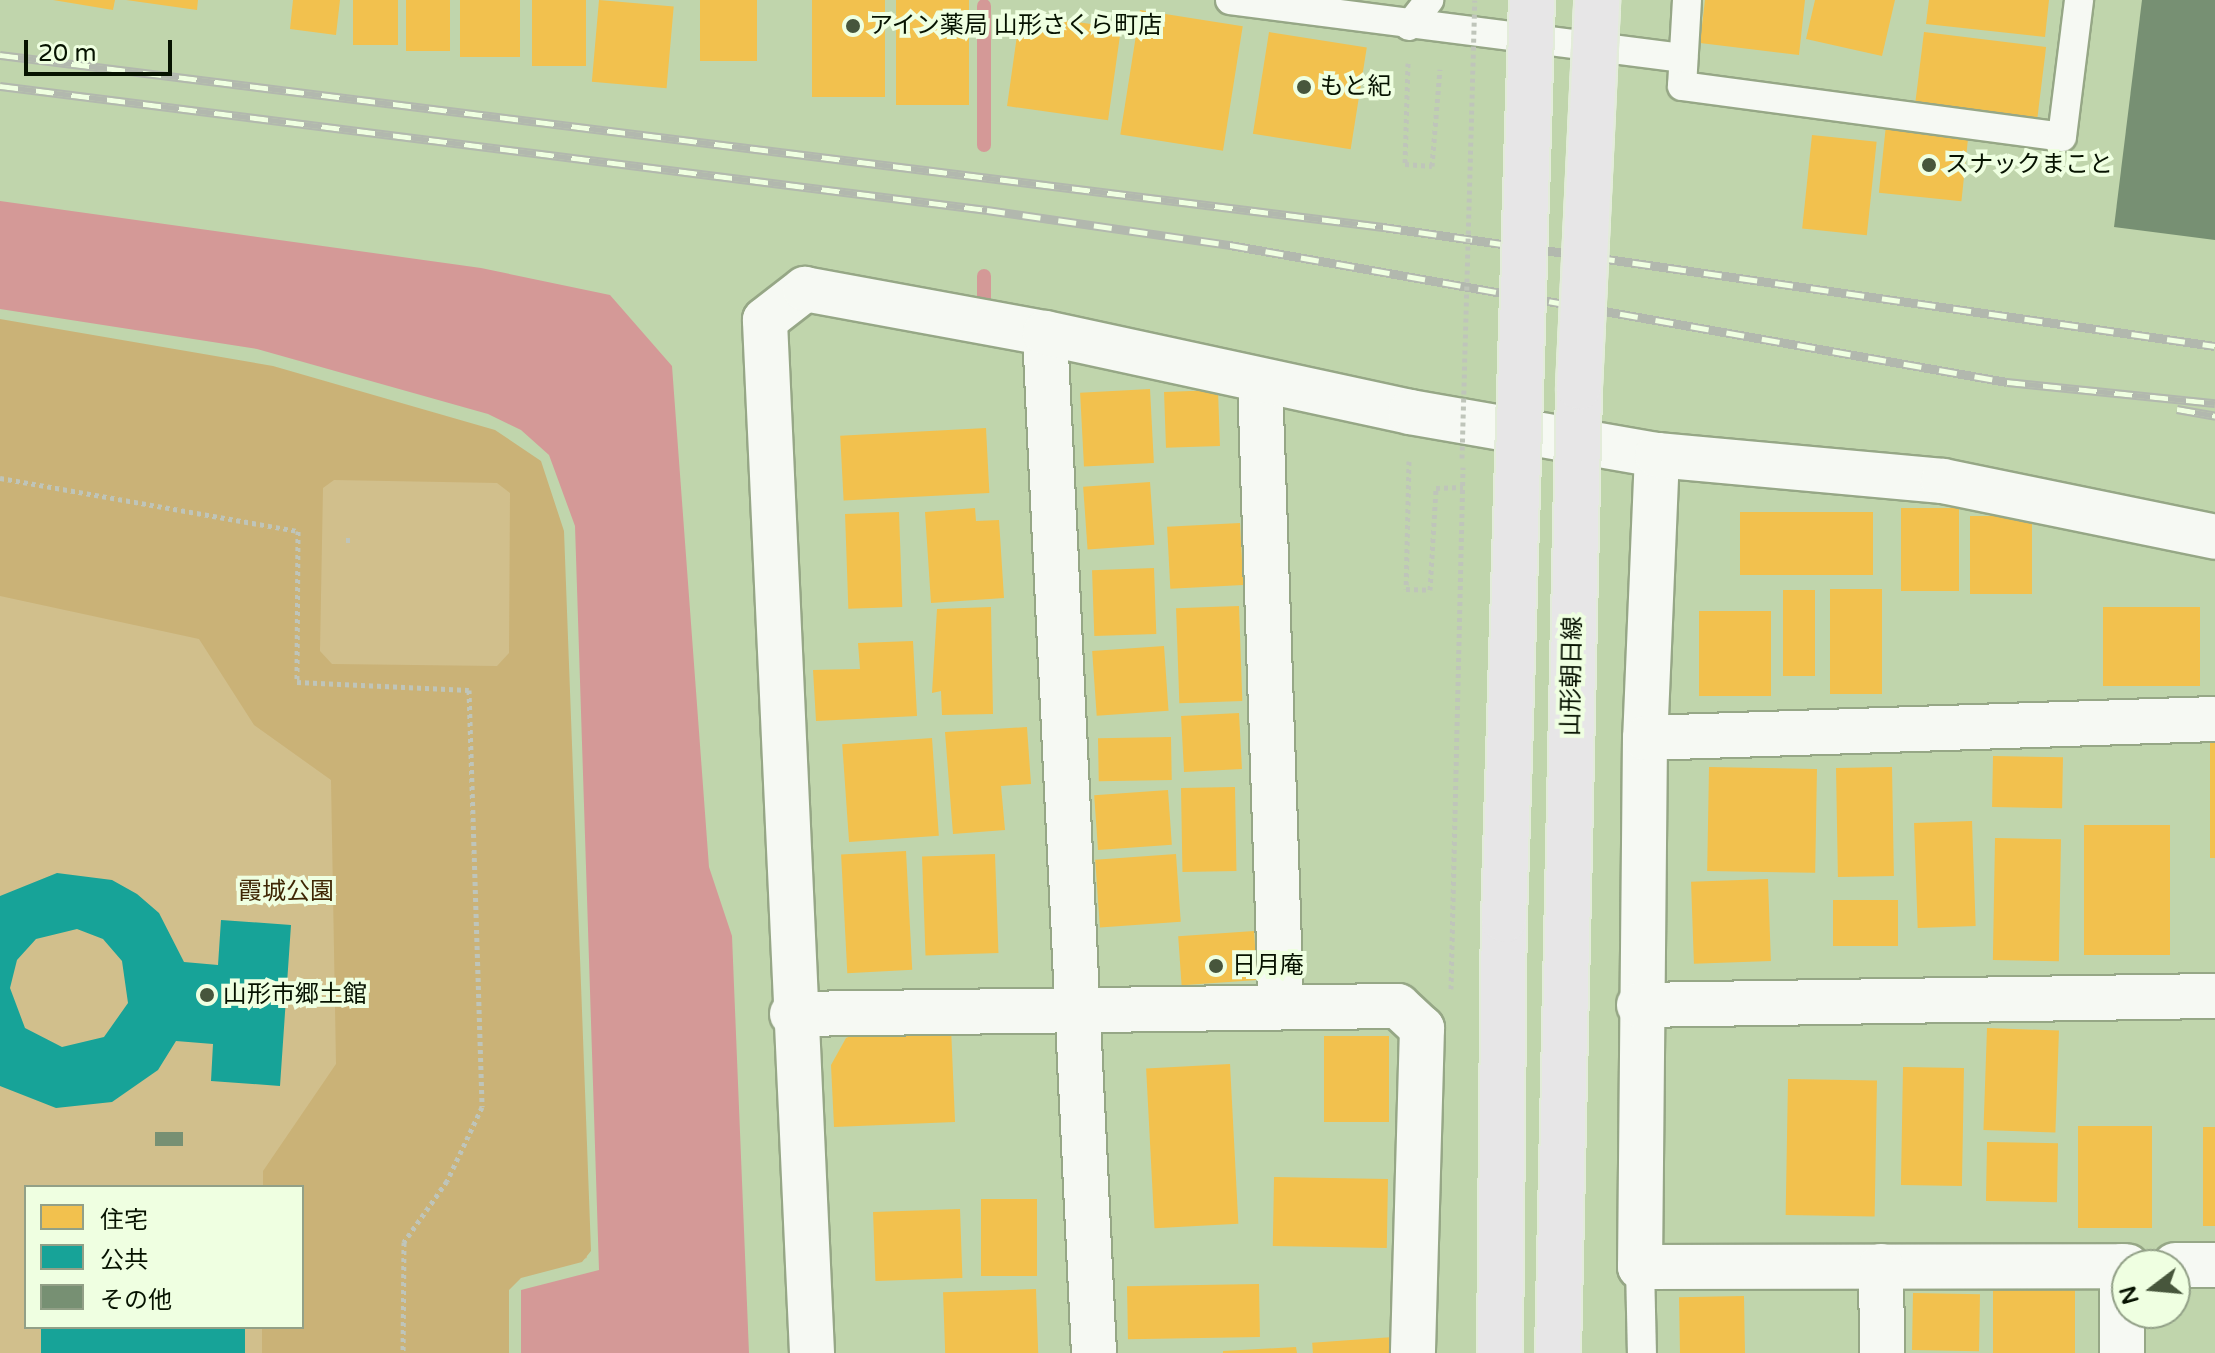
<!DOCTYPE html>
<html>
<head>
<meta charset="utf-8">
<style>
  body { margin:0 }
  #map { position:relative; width:2215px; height:1353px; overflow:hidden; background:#c0d5ac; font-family:"Varela Round","Noto Sans JP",sans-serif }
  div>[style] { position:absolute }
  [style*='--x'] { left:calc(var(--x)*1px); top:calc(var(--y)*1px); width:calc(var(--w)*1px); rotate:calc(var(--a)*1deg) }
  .green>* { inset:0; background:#d1bf8c }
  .forest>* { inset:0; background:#cab277 }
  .water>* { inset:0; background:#d49997 }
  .homes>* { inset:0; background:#f2c14e; transform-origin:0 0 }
  .public>* { inset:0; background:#17a398; transform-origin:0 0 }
  .stream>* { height:14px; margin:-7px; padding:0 7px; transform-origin:7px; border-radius:7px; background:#d49997 }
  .building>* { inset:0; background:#779073; transform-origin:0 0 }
  .path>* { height:5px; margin-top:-2.5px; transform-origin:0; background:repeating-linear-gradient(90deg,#bfc5ba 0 4px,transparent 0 8px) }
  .roads { filter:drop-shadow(2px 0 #96a786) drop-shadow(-2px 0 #96a786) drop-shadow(0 2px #96a786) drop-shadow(0 -2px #96a786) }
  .service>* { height:28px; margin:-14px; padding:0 14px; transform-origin:14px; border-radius:14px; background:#f6f9f3 }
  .minor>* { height:44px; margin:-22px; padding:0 22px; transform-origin:22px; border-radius:22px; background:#f6f9f3 }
  .rail>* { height:9px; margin-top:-4.5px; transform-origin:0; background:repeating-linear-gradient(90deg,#efffe1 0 18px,#b2b8ae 0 36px); box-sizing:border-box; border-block:2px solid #b2b8ae }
  .path-bridge>* { height:5px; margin-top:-2.5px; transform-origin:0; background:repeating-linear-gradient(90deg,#bfc5ba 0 4px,transparent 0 8px) }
  .bridges { filter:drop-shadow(2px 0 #e3ecda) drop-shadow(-2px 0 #e3ecda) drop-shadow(0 2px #e3ecda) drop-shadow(0 -2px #e3ecda) }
  .primary-bridge>* { height:44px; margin:-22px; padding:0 22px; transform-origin:22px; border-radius:22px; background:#e7e6e7 }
  .dots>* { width:22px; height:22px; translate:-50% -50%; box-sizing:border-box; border:4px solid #efffe1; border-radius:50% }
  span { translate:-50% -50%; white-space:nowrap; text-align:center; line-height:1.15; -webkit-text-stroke:8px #efffe1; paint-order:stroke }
  .poi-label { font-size:24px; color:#061200 }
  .left { translate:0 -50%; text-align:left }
  .street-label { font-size:24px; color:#061200 }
  .park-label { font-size:24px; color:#3f2604 }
  .legend { position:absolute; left:24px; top:1185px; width:280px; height:144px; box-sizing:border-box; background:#efffe1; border:2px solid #92a087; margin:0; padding:10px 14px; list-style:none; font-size:24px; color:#061200 }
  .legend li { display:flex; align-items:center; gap:16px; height:40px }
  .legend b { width:40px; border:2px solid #92a087 }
  .north { position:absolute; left:2111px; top:1249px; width:80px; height:80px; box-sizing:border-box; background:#efffe1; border:2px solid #92a087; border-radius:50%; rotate:254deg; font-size:22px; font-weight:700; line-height:32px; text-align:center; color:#061200 }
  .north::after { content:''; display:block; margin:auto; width:28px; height:36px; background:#47563c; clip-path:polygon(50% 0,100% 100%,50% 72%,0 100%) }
  .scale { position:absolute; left:24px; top:40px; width:148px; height:36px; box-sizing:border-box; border:4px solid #061200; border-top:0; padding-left:10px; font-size:24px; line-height:28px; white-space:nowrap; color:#061200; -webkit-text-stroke:6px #efffe1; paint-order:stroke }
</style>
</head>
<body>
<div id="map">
  <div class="green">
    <i style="clip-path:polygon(evenodd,0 350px,436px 415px,560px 526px,587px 1258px,507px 1281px,507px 1353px,0 1353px,0 350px,26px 1187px,302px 1187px,302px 1327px,26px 1327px,26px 1187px)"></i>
  </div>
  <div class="forest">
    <i style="clip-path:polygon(evenodd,0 319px,273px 366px,495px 430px,541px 461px,564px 531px,591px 1251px,582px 1262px,521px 1278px,509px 1290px,509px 1353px,262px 1353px,262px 1327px,302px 1327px,302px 1187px,263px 1187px,263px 1171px,336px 1064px,331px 780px,254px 725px,199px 639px,0 596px,0 319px,334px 480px,497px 483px,510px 493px,509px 653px,497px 666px,332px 664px,320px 651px,323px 488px,334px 480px)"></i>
  </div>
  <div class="water">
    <i style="clip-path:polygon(0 201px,481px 268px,610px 295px,672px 366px,709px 867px,732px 936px,749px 1353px,521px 1353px,521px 1290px,599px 1270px,575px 526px,549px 455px,521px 430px,488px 414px,257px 349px,0 309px)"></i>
  </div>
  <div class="homes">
    <i style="clip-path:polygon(53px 0,115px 0,113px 10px)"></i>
    <i style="clip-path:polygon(126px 0,198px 0,197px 10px)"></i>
    <i style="clip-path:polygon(293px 0,340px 0,336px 35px,290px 29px)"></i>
    <i style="left:353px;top:0;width:45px;height:45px"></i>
    <i style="left:406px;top:0;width:44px;height:51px"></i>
    <i style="left:460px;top:0;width:60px;height:57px"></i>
    <i style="left:532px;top:0;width:54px;height:66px"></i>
    <i style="left:599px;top:0;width:75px;height:82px;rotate:5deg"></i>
    <i style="left:700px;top:0;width:57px;height:61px"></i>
    <i style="left:812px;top:0;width:73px;height:97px"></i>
    <i style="left:896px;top:0;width:73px;height:105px"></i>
    <i style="clip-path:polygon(1705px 0,1805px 0,1799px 55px,1700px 43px)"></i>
    <i style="clip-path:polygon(1815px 0,1895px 0,1882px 56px,1806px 39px)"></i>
    <i style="clip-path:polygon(1929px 0,2049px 0,2045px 37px,1926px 24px)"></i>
    <i style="left:1140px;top:10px;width:104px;height:126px;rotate:9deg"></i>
    <i style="left:1020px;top:14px;width:102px;height:93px;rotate:8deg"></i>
    <i style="left:1269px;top:32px;width:99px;height:103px;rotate:9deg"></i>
    <i style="left:1924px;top:32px;width:123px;height:71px;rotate:7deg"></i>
    <i style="left:1886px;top:125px;width:83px;height:68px;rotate:6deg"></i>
    <i style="left:1812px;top:135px;width:65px;height:94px;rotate:6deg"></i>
    <i style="left:1150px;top:389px;width:74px;height:70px;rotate:87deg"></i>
    <i style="left:1218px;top:390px;width:56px;height:54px;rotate:88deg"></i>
    <i style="left:986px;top:428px;width:65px;height:146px;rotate:87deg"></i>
    <i style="left:1150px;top:482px;width:63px;height:67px;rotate:86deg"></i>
    <i style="clip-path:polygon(975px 508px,976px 521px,999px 520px,1004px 598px,931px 603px,925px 512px)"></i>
    <i style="left:1901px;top:508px;width:58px;height:83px"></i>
    <i style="left:899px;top:512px;width:95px;height:54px;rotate:88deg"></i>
    <i style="left:1740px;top:512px;width:133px;height:63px"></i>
    <i style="left:1970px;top:516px;width:62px;height:78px"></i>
    <i style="left:1240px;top:523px;width:62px;height:73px;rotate:87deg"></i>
    <i style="left:1154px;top:568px;width:66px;height:62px;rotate:88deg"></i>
    <i style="left:1830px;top:589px;width:52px;height:105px"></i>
    <i style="left:1783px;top:590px;width:32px;height:86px"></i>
    <i style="left:1239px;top:606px;width:95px;height:63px;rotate:88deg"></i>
    <i style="clip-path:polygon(991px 607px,993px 714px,942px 715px,941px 691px,932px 693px,937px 609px)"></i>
    <i style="left:2200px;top:607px;width:79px;height:97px;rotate:90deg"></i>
    <i style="left:1699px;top:611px;width:72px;height:85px"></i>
    <i style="clip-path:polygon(913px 641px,917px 716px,816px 721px,813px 670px,860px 669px,858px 643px)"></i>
    <i style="left:1164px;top:646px;width:65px;height:72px;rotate:86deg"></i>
    <i style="left:1239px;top:713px;width:56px;height:58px;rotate:87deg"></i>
    <i style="clip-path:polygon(1027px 727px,1031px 784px,1001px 786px,1005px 830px,953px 834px,945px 732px)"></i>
    <i style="left:1171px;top:737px;width:43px;height:73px;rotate:89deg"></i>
    <i style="left:932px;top:738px;width:98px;height:90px;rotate:86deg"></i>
    <i style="left:2210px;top:742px;width:5px;height:116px"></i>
    <i style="left:1993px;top:756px;width:70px;height:51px;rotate:1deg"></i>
    <i style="left:1709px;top:767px;width:108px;height:104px;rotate:1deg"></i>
    <i style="left:1892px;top:767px;width:109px;height:56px;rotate:89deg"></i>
    <i style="left:1235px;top:787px;width:84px;height:54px;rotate:89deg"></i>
    <i style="left:1168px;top:790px;width:55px;height:74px;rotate:86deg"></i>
    <i style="left:1972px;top:821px;width:105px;height:58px;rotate:88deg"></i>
    <i style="left:2084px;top:825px;width:86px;height:130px"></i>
    <i style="left:1995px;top:838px;width:66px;height:122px;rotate:1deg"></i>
    <i style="left:906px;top:851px;width:119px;height:65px;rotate:87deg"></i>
    <i style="left:995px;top:854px;width:99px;height:73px;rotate:88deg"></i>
    <i style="left:1176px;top:854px;width:68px;height:81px;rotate:86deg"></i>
    <i style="left:1768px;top:879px;width:82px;height:77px;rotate:88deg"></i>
    <i style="left:1833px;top:900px;width:65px;height:46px"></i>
    <i style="left:1254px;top:931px;width:49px;height:76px;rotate:86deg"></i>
    <i style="clip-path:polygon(951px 1027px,955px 1122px,834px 1127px,831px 1065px,846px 1038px,865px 1030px)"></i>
    <i style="left:1987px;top:1028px;width:72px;height:102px;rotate:2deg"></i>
    <i style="left:1324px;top:1036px;width:65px;height:86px"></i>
    <i style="left:1230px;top:1064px;width:160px;height:84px;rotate:87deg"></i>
    <i style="left:1903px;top:1067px;width:61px;height:118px;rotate:1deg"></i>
    <i style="left:1788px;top:1079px;width:89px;height:136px;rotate:1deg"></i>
    <i style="left:2078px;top:1126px;width:74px;height:102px"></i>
    <i style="left:2203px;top:1127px;width:12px;height:99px"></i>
    <i style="left:1987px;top:1142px;width:71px;height:59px;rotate:1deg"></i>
    <i style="left:1274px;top:1177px;width:114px;height:69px;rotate:1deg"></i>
    <i style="left:981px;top:1199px;width:56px;height:77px"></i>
    <i style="left:960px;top:1209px;width:69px;height:87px;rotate:88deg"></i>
    <i style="left:1259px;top:1284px;width:53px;height:132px;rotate:89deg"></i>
    <i style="left:1993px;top:1287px;width:82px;height:66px"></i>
    <i style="left:1036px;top:1289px;width:64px;height:93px;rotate:88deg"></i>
    <i style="left:1913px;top:1293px;width:67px;height:57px;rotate:1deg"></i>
    <i style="left:1744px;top:1296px;width:57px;height:65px;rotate:89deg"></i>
    <i style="left:1393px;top:1337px;width:16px;height:81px;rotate:86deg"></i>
    <i style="clip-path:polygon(1296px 1347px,1297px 1353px,1223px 1353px,1223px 1351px)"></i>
  </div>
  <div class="public">
    <i style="clip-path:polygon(evenodd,57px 873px,112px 880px,137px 894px,159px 913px,184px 962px,218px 965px,221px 920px,291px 925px,280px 1086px,211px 1081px,213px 1044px,176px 1041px,158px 1070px,112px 1102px,56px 1108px,0 1086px,0 896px,57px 873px,77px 929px,103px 939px,122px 961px,128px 1003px,104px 1037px,62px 1047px,25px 1028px,10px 988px,17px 960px,36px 939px,77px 929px)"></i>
    <i style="left:41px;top:1327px;width:204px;height:26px"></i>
  </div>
  <div class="stream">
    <i style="--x:984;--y:145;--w:139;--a:-90"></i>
    <i style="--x:984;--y:298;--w:22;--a:-90"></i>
  </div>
  <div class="building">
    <i style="clip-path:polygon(2142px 0,2215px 0,2215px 240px,2114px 227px)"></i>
    <i style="left:155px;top:1132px;width:28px;height:14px"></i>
  </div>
  <div class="path">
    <i style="--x:1408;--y:63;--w:101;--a:91.7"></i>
    <i style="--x:1405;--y:164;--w:27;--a:4"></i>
    <i style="--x:1432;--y:166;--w:97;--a:-85.3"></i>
    <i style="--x:1409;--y:461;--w:128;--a:91.3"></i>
    <i style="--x:1406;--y:589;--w:24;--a:2"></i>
    <i style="--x:1430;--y:590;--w:102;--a:-86.6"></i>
    <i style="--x:1436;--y:488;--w:27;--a:-2"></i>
    <i style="--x:0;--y:478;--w:303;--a:10.1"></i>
    <i style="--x:298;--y:531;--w:151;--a:90.4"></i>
    <i style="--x:297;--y:682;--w:172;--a:2.7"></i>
    <i style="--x:469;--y:690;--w:417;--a:88.2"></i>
    <i style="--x:482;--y:1107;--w:82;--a:115.3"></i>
    <i style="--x:447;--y:1181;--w:75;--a:125.2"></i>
    <i style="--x:404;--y:1242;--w:111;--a:90.5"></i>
    <i style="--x:346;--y:540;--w:8;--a:0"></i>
    <i style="--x:1451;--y:989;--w:522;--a:-88.68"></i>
  </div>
  <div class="roads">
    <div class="service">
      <i style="--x:1230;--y:0;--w:457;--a:7.3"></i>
      <i style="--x:1687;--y:0;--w:86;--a:93.3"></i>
      <i style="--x:1682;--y:86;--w:383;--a:7.6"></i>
      <i style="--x:2062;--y:137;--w:138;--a:-82.9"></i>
      <i style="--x:1409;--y:26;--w:33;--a:-52"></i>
      <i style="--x:1640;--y:1267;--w:86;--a:88.7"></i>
    </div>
    <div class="minor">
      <i style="--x:1260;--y:381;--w:623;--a:88.07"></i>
      <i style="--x:1657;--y:455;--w:283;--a:92.4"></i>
      <i style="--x:1645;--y:738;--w:529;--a:90.54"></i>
      <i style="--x:1640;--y:1267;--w:487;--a:-0.1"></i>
      <i style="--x:1645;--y:738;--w:570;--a:-1.91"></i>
      <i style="--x:1639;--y:1005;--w:576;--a:-0.9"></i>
      <i style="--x:792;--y:1014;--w:606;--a:-0.76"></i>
      <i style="--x:1398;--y:1006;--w:33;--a:43"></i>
      <i style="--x:1422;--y:1028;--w:325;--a:91.6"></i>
      <i style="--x:2175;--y:1265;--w:40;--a:0"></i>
      <i style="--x:1881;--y:1266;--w:87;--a:89.3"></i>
      <i style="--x:812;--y:1353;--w:1034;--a:-92.61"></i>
      <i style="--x:765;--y:320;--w:51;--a:-37.8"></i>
      <i style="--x:805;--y:289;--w:244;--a:10.4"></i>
      <i style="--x:1094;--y:1353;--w:1021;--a:-92.75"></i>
      <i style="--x:1045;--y:333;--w:373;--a:12.2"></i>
      <i style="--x:1410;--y:412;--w:251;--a:9.9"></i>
      <i style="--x:1657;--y:455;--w:287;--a:5.2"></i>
      <i style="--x:1943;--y:481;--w:278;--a:11.6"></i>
      <i style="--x:2122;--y:1353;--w:87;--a:-90"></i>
    </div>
  </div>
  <div class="rail">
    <i style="--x:0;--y:55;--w:1394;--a:7.09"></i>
    <i style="--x:1383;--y:227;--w:840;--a:8.14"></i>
    <i style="--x:0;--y:86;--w:995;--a:7.16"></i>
    <i style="--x:987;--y:210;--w:246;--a:8.2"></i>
    <i style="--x:1230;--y:245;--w:789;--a:10"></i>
    <i style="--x:2007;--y:382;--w:209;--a:5.8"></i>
    <i style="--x:2177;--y:409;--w:39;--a:10"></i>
  </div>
  <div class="path-bridge">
    <i style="--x:1462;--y:458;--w:458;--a:-88.4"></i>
  </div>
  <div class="bridges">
    <div class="primary-bridge">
      <i style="--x:1500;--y:1353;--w:433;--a:-89.5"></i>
      <i style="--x:1504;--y:920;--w:920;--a:-88.26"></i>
      <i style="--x:1558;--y:1353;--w:966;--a:-88.75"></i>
      <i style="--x:1579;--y:387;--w:387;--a:-87.3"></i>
    </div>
  </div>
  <div class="dots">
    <i style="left:853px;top:26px;background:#47563c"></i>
    <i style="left:1304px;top:87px;background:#47563c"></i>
    <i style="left:1929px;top:165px;background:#47563c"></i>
    <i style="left:1216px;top:966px;background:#47563c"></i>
    <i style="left:207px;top:995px;background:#47563c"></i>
  </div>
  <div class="poi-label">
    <span class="left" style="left:869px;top:26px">アイン薬局 山形さくら町店</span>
    <span class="left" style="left:1320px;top:87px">もと紀</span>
    <span class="left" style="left:1945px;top:165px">スナックまこと</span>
    <span class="left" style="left:1232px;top:966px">日月庵</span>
    <span class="left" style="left:223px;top:995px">山形市郷土館</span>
  </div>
  <div class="street-label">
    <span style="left:1572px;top:676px;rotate:-89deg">山形朝日線</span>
  </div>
  <div class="park-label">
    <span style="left:286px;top:892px">霞城公園</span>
  </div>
  <ul class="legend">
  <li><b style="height:22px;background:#f2c14e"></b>住宅</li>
  <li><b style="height:22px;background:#17a398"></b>公共</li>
  <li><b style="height:22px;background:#779073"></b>その他</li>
  </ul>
  <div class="north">N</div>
  <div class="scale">20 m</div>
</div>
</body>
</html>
